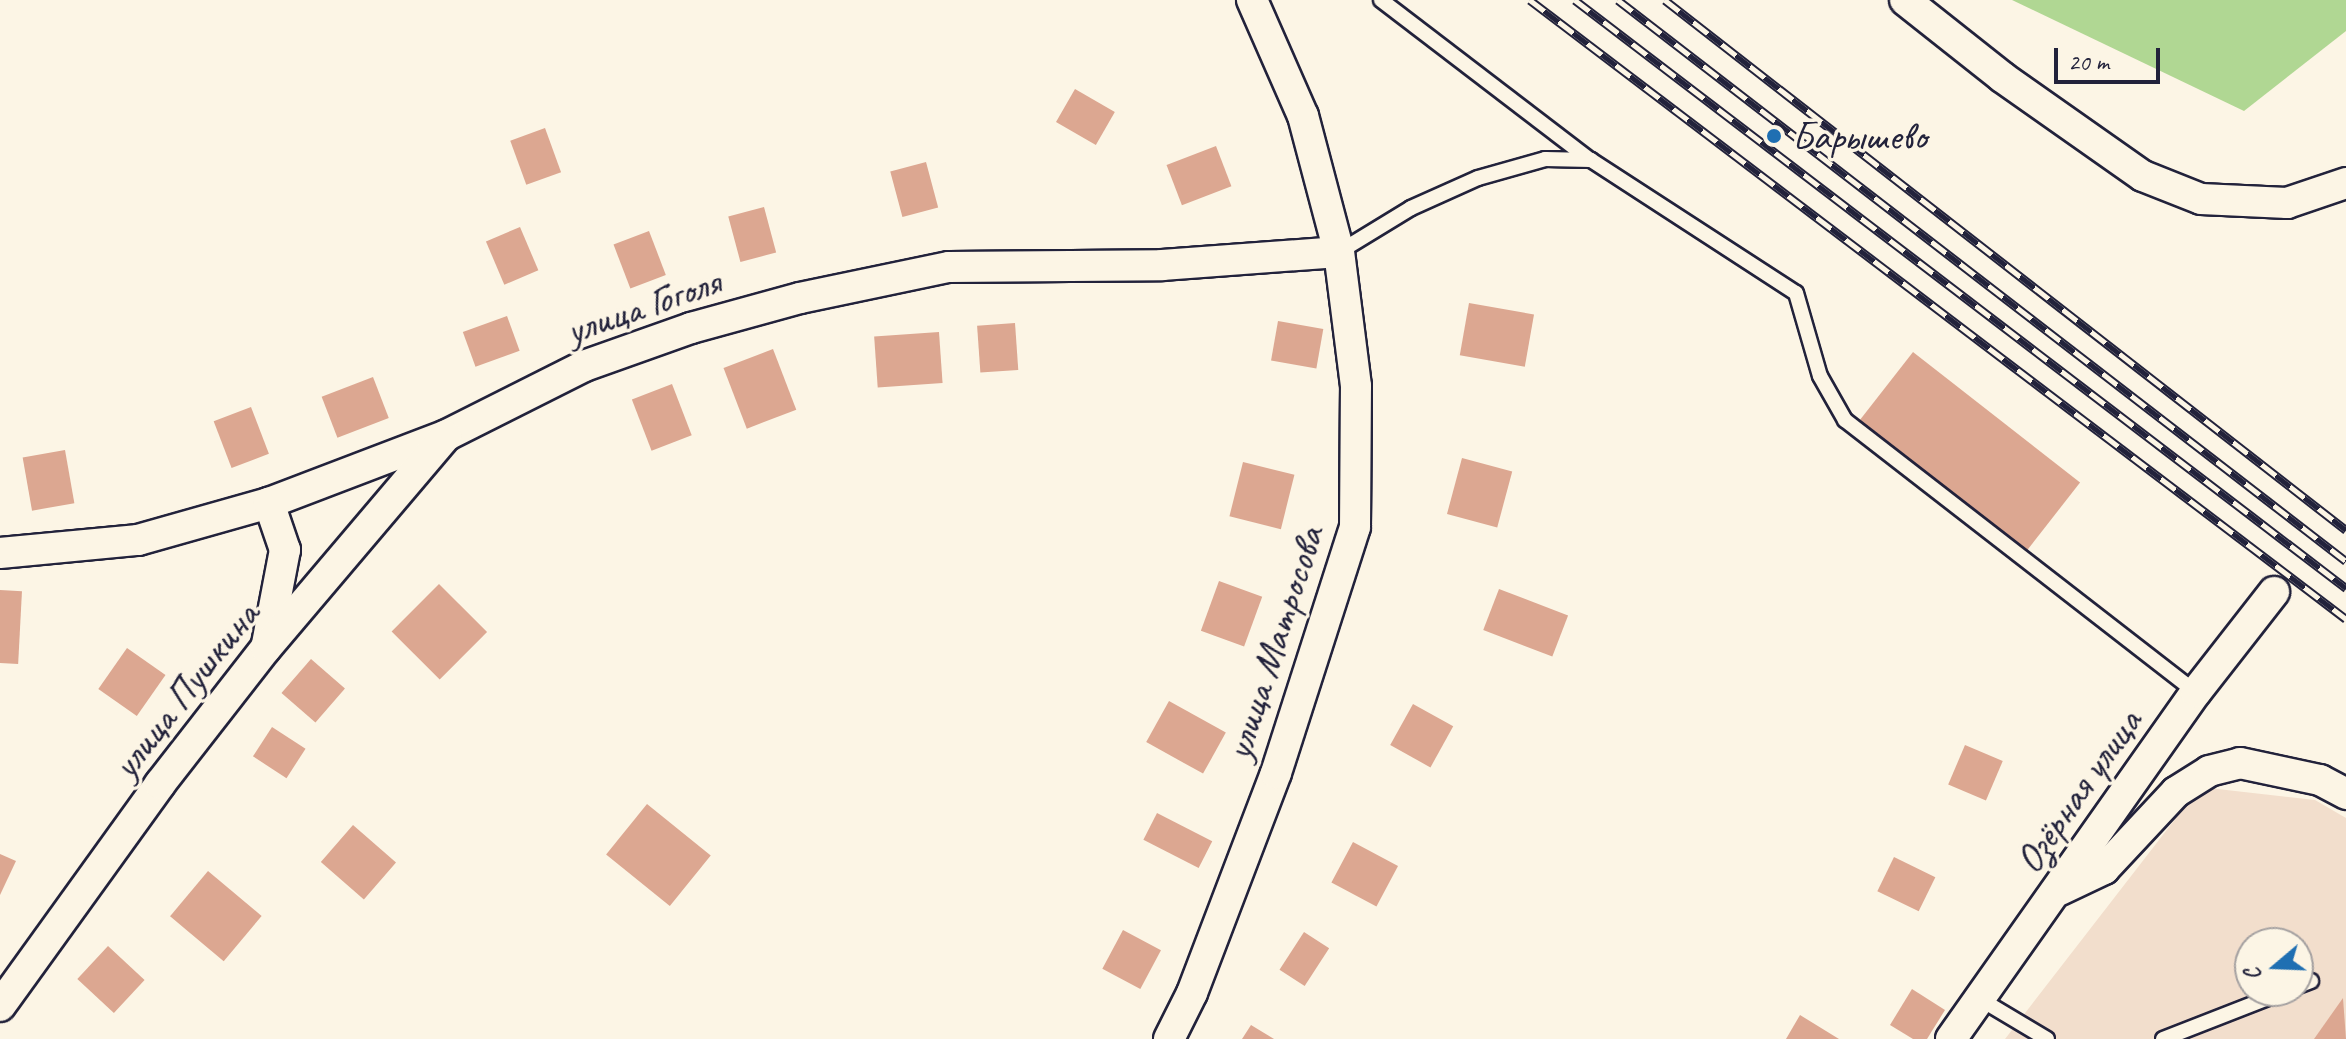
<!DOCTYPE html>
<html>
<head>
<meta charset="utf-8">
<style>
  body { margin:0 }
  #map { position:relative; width:2346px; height:1039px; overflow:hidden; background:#fcf5e5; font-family:Caveat,sans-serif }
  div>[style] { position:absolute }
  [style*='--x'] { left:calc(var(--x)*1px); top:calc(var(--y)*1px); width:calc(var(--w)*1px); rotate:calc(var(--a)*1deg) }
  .built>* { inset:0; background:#f2decc }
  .green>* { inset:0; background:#b0d793 }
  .building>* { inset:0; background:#dca791; transform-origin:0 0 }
  .roads { filter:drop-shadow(2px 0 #22223b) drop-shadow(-2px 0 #22223b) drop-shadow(0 2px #22223b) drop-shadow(0 -2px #22223b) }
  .service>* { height:14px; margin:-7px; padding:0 7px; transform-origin:7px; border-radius:7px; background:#fcf5e5 }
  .minor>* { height:30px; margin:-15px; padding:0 15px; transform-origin:15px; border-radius:15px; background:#fcf5e5 }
  .rail>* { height:9px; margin-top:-4.5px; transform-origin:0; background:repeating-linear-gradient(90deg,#fcf5e5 0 18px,#22223b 0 36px); box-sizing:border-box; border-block:2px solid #22223b }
  .dots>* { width:22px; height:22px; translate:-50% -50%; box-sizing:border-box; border:4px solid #fcf5e5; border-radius:50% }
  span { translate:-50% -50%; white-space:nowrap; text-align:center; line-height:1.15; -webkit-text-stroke:7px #fcf5e5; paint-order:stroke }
  .poi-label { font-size:40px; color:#22223b }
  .left { translate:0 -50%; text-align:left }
  .street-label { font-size:40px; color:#22223b }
  .north { position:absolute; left:2234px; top:927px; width:80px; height:80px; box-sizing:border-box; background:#fcf5e5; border:2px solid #a5a1a1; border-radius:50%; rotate:251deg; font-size:22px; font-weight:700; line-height:32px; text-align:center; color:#22223b }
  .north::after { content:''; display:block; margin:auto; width:28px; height:36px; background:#1f6fb2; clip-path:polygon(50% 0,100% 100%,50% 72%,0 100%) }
  .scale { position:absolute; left:2054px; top:48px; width:106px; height:36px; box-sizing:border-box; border:4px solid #22223b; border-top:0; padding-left:10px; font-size:24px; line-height:28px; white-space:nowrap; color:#22223b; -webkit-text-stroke:6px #fcf5e5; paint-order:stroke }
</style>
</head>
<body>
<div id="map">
  <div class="built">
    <i style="clip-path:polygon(evenodd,2200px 787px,2315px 800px,2346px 818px,2346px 1039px,2005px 1039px,2200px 787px,2250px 943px,2298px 943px,2298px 991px,2250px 991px,2250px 943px)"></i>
  </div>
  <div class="green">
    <i style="clip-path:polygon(2012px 0,2346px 0,2346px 31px,2244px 111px)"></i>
  </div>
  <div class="building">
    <i style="left:1075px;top:89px;width:46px;height:38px;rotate:30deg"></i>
    <i style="left:545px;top:128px;width:47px;height:37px;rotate:70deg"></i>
    <i style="left:1216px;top:146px;width:43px;height:53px;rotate:69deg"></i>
    <i style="left:926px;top:162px;width:47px;height:37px;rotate:75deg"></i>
    <i style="left:764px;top:207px;width:47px;height:37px;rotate:75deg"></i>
    <i style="left:520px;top:227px;width:47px;height:37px;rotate:67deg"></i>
    <i style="left:649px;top:231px;width:47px;height:38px;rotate:69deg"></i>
    <i style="left:1469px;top:303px;width:66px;height:53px;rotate:10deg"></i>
    <i style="left:507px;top:316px;width:37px;height:47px;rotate:70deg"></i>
    <i style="left:1278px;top:321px;width:46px;height:40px;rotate:10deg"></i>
    <i style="left:1015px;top:323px;width:47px;height:38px;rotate:86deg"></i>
    <i style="left:939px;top:332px;width:51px;height:65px;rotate:86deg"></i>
    <i style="left:773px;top:349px;width:65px;height:53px;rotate:69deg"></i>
    <i style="left:1913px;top:352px;width:212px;height:91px;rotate:38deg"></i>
    <i style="left:373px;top:377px;width:44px;height:55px;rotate:69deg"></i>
    <i style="left:672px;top:384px;width:55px;height:43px;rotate:69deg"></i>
    <i style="left:251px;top:407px;width:50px;height:40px;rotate:69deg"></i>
    <i style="left:65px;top:450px;width:54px;height:43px;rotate:80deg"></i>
    <i style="left:1462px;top:458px;width:52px;height:58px;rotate:15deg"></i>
    <i style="left:1243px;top:462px;width:53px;height:56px;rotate:14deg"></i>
    <i style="left:1219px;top:581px;width:46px;height:53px;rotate:20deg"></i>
    <i style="left:439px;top:584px;width:68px;height:67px;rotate:45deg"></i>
    <i style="left:1499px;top:589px;width:74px;height:44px;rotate:21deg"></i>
    <i style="left:0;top:590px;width:22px;height:73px;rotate:3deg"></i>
    <i style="left:127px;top:648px;width:47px;height:50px;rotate:35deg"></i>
    <i style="left:311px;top:659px;width:45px;height:45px;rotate:41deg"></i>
    <i style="left:1169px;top:701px;width:65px;height:47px;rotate:29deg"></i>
    <i style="left:1413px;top:704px;width:46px;height:47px;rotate:29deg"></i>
    <i style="left:272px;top:727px;width:40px;height:35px;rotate:33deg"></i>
    <i style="left:1965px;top:745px;width:41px;height:43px;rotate:23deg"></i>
    <i style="left:647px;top:804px;width:82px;height:65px;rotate:39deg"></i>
    <i style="left:1157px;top:813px;width:62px;height:30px;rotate:27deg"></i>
    <i style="left:353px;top:825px;width:57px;height:49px;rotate:41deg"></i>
    <i style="left:1353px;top:842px;width:51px;height:46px;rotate:28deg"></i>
    <i style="clip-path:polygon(0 854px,16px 861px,0 895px)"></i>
    <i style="left:1894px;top:857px;width:46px;height:38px;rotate:26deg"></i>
    <i style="left:208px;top:871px;width:70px;height:59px;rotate:40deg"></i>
    <i style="left:1123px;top:930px;width:43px;height:44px;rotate:28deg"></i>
    <i style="left:1304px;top:932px;width:30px;height:45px;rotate:33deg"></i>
    <i style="left:108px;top:946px;width:50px;height:45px;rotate:43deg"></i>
    <i style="clip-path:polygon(1912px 989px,1945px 1010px,1927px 1039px,1913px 1039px,1890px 1025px)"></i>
    <i style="clip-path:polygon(2343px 998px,2346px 1039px,2314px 1039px)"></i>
    <i style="clip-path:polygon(1800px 1015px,1839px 1039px,1786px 1039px)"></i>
    <i style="clip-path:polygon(1251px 1025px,1274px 1039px,1242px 1039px)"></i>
  </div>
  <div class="roads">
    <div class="service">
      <i style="--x:1381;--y:0;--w:263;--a:37.4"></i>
      <i style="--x:1339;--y:252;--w:84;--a:-31.4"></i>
      <i style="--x:1411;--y:208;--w:73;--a:-24.1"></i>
      <i style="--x:1478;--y:178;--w:70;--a:-15.8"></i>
      <i style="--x:1545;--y:159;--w:46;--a:1.2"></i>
      <i style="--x:1591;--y:160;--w:244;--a:33"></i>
      <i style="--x:1796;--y:293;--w:86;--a:73.9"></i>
      <i style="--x:1820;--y:376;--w:51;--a:60.4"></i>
      <i style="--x:1845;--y:420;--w:444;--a:37.8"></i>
      <i style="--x:2298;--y:986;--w:14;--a:-21"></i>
      <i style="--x:1980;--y:999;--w:78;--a:30.8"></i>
      <i style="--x:2163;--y:1039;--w:132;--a:-21.3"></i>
    </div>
    <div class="minor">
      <i style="--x:1905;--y:0;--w:124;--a:38.4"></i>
      <i style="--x:2002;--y:77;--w:172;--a:35.1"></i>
      <i style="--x:2143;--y:176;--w:62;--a:21.6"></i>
      <i style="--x:2201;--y:199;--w:86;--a:2.7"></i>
      <i style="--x:2287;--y:203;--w:62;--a:-18.7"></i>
      <i style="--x:0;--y:553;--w:139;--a:-5.4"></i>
      <i style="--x:138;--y:540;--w:136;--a:-15.8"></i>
      <i style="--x:269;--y:503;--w:191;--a:-20.9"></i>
      <i style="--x:447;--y:435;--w:153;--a:-26.7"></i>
      <i style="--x:584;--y:366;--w:114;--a:-19.6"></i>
      <i style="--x:691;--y:328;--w:113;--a:-15.4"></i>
      <i style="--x:800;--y:298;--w:152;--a:-11.8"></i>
      <i style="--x:949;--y:267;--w:213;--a:-0.5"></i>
      <i style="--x:1162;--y:265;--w:177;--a:-4.2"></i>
      <i style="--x:267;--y:644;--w:96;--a:-79.2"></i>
      <i style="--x:285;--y:550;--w:50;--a:-108.8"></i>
      <i style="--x:2060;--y:890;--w:49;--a:-25.5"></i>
      <i style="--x:2104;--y:869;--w:105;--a:-46.9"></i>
      <i style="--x:2176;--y:792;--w:39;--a:-32"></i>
      <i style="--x:2209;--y:771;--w:32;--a:-14"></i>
      <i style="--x:2240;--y:763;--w:82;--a:12"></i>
      <i style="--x:2320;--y:780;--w:30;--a:28"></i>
      <i style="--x:0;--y:1006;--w:274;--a:-54.2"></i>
      <i style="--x:160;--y:784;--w:172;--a:-52.1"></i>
      <i style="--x:266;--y:648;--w:278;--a:-49.7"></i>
      <i style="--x:1169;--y:1039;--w:51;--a:-63.4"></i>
      <i style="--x:1192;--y:993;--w:235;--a:-69.1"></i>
      <i style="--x:1276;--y:773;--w:258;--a:-72.2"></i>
      <i style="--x:1355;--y:527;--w:141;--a:-89.6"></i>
      <i style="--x:1356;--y:386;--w:135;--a:-97.2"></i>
      <i style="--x:1339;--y:252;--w:141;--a:-104.8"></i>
      <i style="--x:1303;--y:116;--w:127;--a:-113.7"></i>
      <i style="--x:1951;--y:1039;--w:425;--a:-54.8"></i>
      <i style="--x:2196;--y:692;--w:127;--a:-52"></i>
    </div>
  </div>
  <div class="rail">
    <i style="--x:1530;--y:0;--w:1024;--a:37.18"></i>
    <i style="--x:1575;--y:0;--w:970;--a:37.33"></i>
    <i style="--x:1618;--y:0;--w:919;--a:37.62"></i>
    <i style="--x:1665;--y:0;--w:863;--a:37.89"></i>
  </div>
  <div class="dots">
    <i style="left:1774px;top:136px;background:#1f6fb2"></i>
  </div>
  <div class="poi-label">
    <span class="left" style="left:1792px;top:136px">Барышево</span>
  </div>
  <div class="street-label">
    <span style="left:643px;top:306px;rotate:-19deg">улица Гоголя</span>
    <span style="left:1274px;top:643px;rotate:-72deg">улица Матросова</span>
    <span style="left:185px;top:690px;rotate:-52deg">улица Пушкина</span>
    <span style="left:2078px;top:791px;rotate:-55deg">Озёрная улица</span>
  </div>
  <div class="north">С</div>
  <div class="scale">20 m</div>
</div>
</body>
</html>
